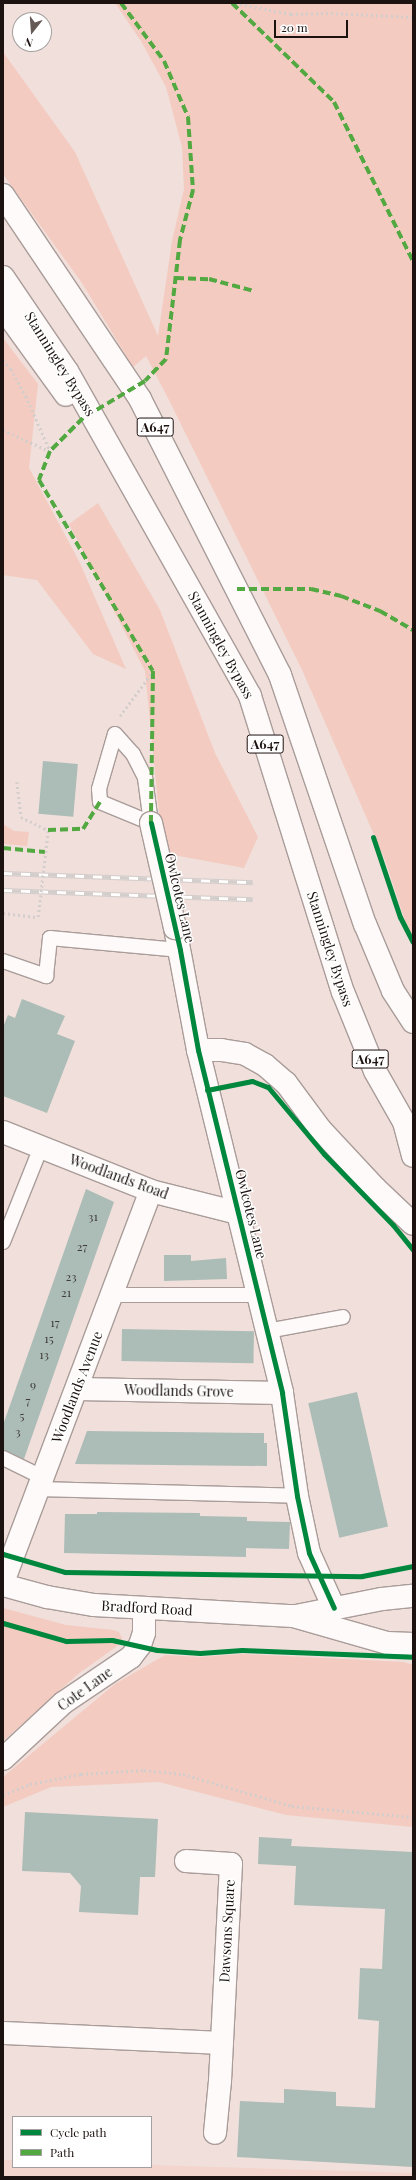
<!DOCTYPE html>
<html>
<head>
<meta charset="utf-8">
<style>
  body { margin:0 }
  #map { position:relative; width:416px; height:2180px; overflow:hidden; background:#f0dfda; font-family:"Playfair Display",serif }
  div>[style] { position:absolute }
  [style*='--x'] { left:calc(var(--x)*1px); top:calc(var(--y)*1px); width:calc(var(--w)*1px); rotate:calc(var(--a)*1deg) }
  .built>* { inset:0; background:#f3d5cd }
  .green>* { inset:0; background:#f4cbc0 }
  .building>* { inset:0; background:#acbcb7; transform-origin:0 0 }
  .path>* { height:2.5px; margin-top:-1.25px; transform-origin:0; background:repeating-linear-gradient(90deg,#d3cecc 0 2px,transparent 0 5px) }
  .roads { filter:drop-shadow(1px 0 #a99c99) drop-shadow(-1px 0 #a99c99) drop-shadow(0 1px #a99c99) drop-shadow(0 -1px #a99c99) }
  .service>* { height:14px; margin:-7px; padding:0 7px; transform-origin:7px; border-radius:7px; background:#fdfaf9 }
  .minor>* { height:22px; margin:-11px; padding:0 11px; transform-origin:11px; border-radius:11px; background:#fdfaf9 }
  .secondary>* { height:22px; margin:-11px; padding:0 11px; transform-origin:11px; border-radius:11px; background:#fdfaf9 }
  .trunk>* { height:22px; margin:-11px; padding:0 11px; transform-origin:11px; border-radius:11px; background:#fdfaf9 }
  .rail>* { height:4.5px; margin-top:-2.25px; transform-origin:0; background:repeating-linear-gradient(90deg,#fff 0 9px,#d3cecc 0 18px); box-sizing:border-box; border-block:1px solid #d3cecc }
  .path-bridge>* { height:2.5px; margin-top:-1.25px; transform-origin:0; background:repeating-linear-gradient(90deg,#d3cecc 0 2px,transparent 0 5px) }
  .bridges { filter:drop-shadow(1px 0 #a99c99) drop-shadow(-1px 0 #a99c99) drop-shadow(0 1px #a99c99) drop-shadow(0 -1px #a99c99) }
  .minor-bridge>* { height:22px; margin:-11px; padding:0 11px; transform-origin:11px; border-radius:11px; background:#fdfaf9 }
  .quiet>* { height:4px; margin-top:-2px; transform-origin:0; background:repeating-linear-gradient(90deg,#52a841 0 8px,transparent 0 12px) }
  .cycleway>* { height:5px; margin:-2.5px; padding:0 2.5px; transform-origin:2.5px; border-radius:2.5px; background:#00873e }
  span { translate:-50% -50%; white-space:nowrap; text-align:center; line-height:1.15; -webkit-text-stroke:3px #fff; paint-order:stroke }
  .number-label { font-size:12px; color:#403c39 }
  .number-label span { -webkit-text-stroke-width:0 }
  .shield-label span { padding:1px 3px; background:#fff; border:1px solid; border-radius:3px; -webkit-text-stroke-width:0 }
  .shield-label { font-size:13px; color:#1c120f; font-weight:700 }
  .street-label { font-size:14px; color:#1c120f }
  .frame { position:absolute; inset:0; border:4px solid #1c120f; pointer-events:none }
  .legend { position:absolute; left:12px; top:2116px; width:140px; height:52px; box-sizing:border-box; background:#fff; border:1px solid #a4a09f; margin:0; padding:5px 7px; list-style:none; font-size:12px; color:#1c120f }
  .legend li { display:flex; align-items:center; gap:8px; height:20px }
  .legend b { width:20px; border:1px solid #a4a09f }
  .north { position:absolute; left:12px; top:12px; width:40px; height:40px; box-sizing:border-box; background:#fff; border:1px solid #a4a09f; border-radius:50%; rotate:197deg; font-size:11px; font-weight:700; line-height:16px; text-align:center; color:#1c120f }
  .north::after { content:''; display:block; margin:auto; width:14px; height:18px; background:#665a56; clip-path:polygon(50% 0,100% 100%,50% 72%,0 100%) }
  .scale { position:absolute; left:274px; top:20px; width:74px; height:18px; box-sizing:border-box; border:2px solid #1c120f; border-top:0; padding-left:5px; font-size:12px; line-height:14px; white-space:nowrap; color:#1c120f; -webkit-text-stroke:3px #fff; paint-order:stroke }
</style>
</head>
<body>
<div id="map">
  <div class="built">
    <i style="clip-path:polygon(3px 2160px,13px 2160px,13px 2167px,151px 2167px,151px 2165px,413px 2173px,413px 2177px,3px 2177px)"></i>
  </div>
  <div class="green">
    <i style="clip-path:polygon(115px 3px,413px 3px,413px 945px,385px 860px,303px 672px,169px 400px,146px 356px,133px 367px,82px 283px,3px 174px,3px 52px,75px 152px,158px 336px,172px 241px,184px 189px,182px 147px,166px 87px,141px 41px)"></i>
    <i style="clip-path:polygon(3px 338px,38px 384px,29px 468px,79px 561px,126px 669px,93px 654px,37px 580px,3px 575px)"></i>
    <i style="clip-path:polygon(98px 503px,160px 610px,215px 753px,258px 837px,244px 868px,163px 853px,145px 671px,69px 524px)"></i>
    <i style="clip-path:polygon(3px 824px,14px 831px,29px 832px,27px 846px,3px 844px)"></i>
    <i style="clip-path:polygon(3px 1608px,66px 1625px,113px 1630px,119px 1632px,122px 1638px,120px 1644px,78px 1674px,3px 1741px)"></i>
    <i style="clip-path:polygon(243px 1654px,404px 1662px,413px 1665px,413px 1827px,286px 1815px,159px 1782px,51px 1787px,3px 1807px,3px 1777px,115px 1684px,165px 1655px,199px 1657px)"></i>
  </div>
  <div class="building">
    <i style="left:43px;top:761px;width:35px;height:53px;rotate:5deg"></i>
    <i style="clip-path:polygon(22px 999px,65px 1016px,57px 1034px,75px 1041px,47px 1113px,3px 1096px,3px 1027px,8px 1015px,15px 1018px)"></i>
    <i style="clip-path:polygon(86px 1189px,114px 1202px,24px 1459px,3px 1450px,3px 1425px)"></i>
    <i style="clip-path:polygon(164px 1255px,191px 1255px,191px 1261px,226px 1258px,227px 1279px,164px 1281px)"></i>
    <i style="left:122px;top:1329px;width:132px;height:32px;rotate:1deg"></i>
    <i style="left:357px;top:1392px;width:138px;height:50px;rotate:77deg"></i>
    <i style="clip-path:polygon(87px 1431px,264px 1433px,264px 1443px,267px 1443px,267px 1466px,75px 1464px)"></i>
    <i style="clip-path:polygon(97px 1512px,200px 1513px,200px 1516px,247px 1517px,247px 1521px,290px 1522px,289px 1549px,246px 1548px,246px 1557px,64px 1553px,65px 1514px,97px 1514px)"></i>
    <i style="clip-path:polygon(25px 1812px,158px 1819px,155px 1877px,140px 1877px,138px 1915px,79px 1912px,81px 1886px,70px 1873px,22px 1871px)"></i>
    <i style="clip-path:polygon(259px 1837px,292px 1839px,291px 1846px,413px 1852px,413px 2167px,237px 2157px,240px 2101px,284px 2103px,284px 2089px,336px 2092px,336px 2106px,375px 2108px,379px 2021px,358px 2019px,360px 1968px,382px 1969px,385px 1909px,294px 1905px,296px 1866px,258px 1864px)"></i>
  </div>
  <div class="path">
    <i style="--x:235;--y:3;--w:57;--a:11.1"></i>
    <i style="--x:291;--y:14;--w:40;--a:-1.4"></i>
    <i style="--x:331;--y:13;--w:82;--a:2.8"></i>
    <i style="--x:3;--y:360;--w:12;--a:48"></i>
    <i style="--x:11;--y:369;--w:31;--a:61"></i>
    <i style="--x:26;--y:396;--w:60;--a:66.4"></i>
    <i style="--x:3;--y:430;--w:51;--a:24.5"></i>
    <i style="--x:120;--y:716;--w:56;--a:-53.7"></i>
    <i style="--x:17;--y:782;--w:35;--a:83"></i>
    <i style="--x:21;--y:817;--w:30;--a:26"></i>
    <i style="--x:3;--y:913;--w:35;--a:7"></i>
    <i style="--x:3;--y:1795;--w:29;--a:-22"></i>
    <i style="--x:30;--y:1784;--w:52;--a:-11.1"></i>
    <i style="--x:81;--y:1774;--w:63;--a:-3.6"></i>
    <i style="--x:144;--y:1770;--w:39;--a:6"></i>
    <i style="--x:183;--y:1774;--w:114;--a:16.4"></i>
    <i style="--x:292;--y:1806;--w:121;--a:5.2"></i>
  </div>
  <div class="roads">
    <div class="service">
      <i style="--x:115;--y:734;--w:27;--a:48"></i>
      <i style="--x:133;--y:754;--w:27;--a:63"></i>
      <i style="--x:145;--y:778;--w:45;--a:82.4"></i>
      <i style="--x:151;--y:823;--w:55;--a:-157.6"></i>
      <i style="--x:100;--y:802;--w:13;--a:-94"></i>
      <i style="--x:99;--y:789;--w:57;--a:-73.8"></i>
      <i style="--x:3;--y:961;--w:46;--a:19.2"></i>
      <i style="--x:46;--y:976;--w:38;--a:-84"></i>
      <i style="--x:50;--y:938;--w:131;--a:5.3"></i>
      <i style="--x:3;--y:1242;--w:102;--a:-68.2"></i>
      <i style="--x:112;--y:1295;--w:146;--a:0"></i>
      <i style="--x:267;--y:1331;--w:77;--a:-10.4"></i>
      <i style="--x:3;--y:1458;--w:43;--a:26"></i>
      <i style="--x:37;--y:1489;--w:260;--a:1.5"></i>
    </div>
    <div class="minor">
      <i style="--x:175;--y:928;--w:124;--a:79.3"></i>
      <i style="--x:198;--y:1050;--w:353;--a:76.2"></i>
      <i style="--x:282;--y:1393;--w:104;--a:81.7"></i>
      <i style="--x:297;--y:1496;--w:58;--a:78.1"></i>
      <i style="--x:309;--y:1553;--w:60;--a:65.6"></i>
      <i style="--x:198;--y:1050;--w:23;--a:0"></i>
      <i style="--x:221;--y:1050;--w:24;--a:9"></i>
      <i style="--x:245;--y:1054;--w:23;--a:29"></i>
      <i style="--x:265;--y:1065;--w:28;--a:41"></i>
      <i style="--x:286;--y:1083;--w:57;--a:53.5"></i>
      <i style="--x:320;--y:1129;--w:81;--a:47"></i>
      <i style="--x:375;--y:1188;--w:52;--a:43.5"></i>
      <i style="--x:3;--y:1132;--w:159;--a:21.7"></i>
      <i style="--x:151;--y:1191;--w:90;--a:14.2"></i>
      <i style="--x:77;--y:1389;--w:205;--a:1.1"></i>
      <i style="--x:3;--y:1582;--w:418;--a:-69.3"></i>
      <i style="--x:3;--y:1759;--w:82;--a:-43"></i>
      <i style="--x:63;--y:1703;--w:82;--a:-34.1"></i>
      <i style="--x:131;--y:1657;--w:15;--a:-53"></i>
      <i style="--x:140;--y:1645;--w:13;--a:-72"></i>
      <i style="--x:144;--y:1633;--w:25;--a:-90"></i>
      <i style="--x:186;--y:1861;--w:45;--a:3.8"></i>
      <i style="--x:231;--y:1864;--w:217;--a:92.9"></i>
      <i style="--x:220;--y:2081;--w:52;--a:95.5"></i>
      <i style="--x:3;--y:2033;--w:219;--a:2.6"></i>
    </div>
    <div class="secondary">
      <i style="--x:3;--y:1585;--w:46;--a:15.3"></i>
      <i style="--x:47;--y:1597;--w:48;--a:9.7"></i>
      <i style="--x:94;--y:1605;--w:199;--a:3.2"></i>
      <i style="--x:293;--y:1616;--w:98;--a:16"></i>
      <i style="--x:387;--y:1643;--w:26;--a:2"></i>
      <i style="--x:296;--y:1616;--w:88;--a:-11.2"></i>
      <i style="--x:382;--y:1599;--w:31;--a:-6"></i>
    </div>
    <div class="trunk">
      <i style="--x:3;--y:195;--w:246;--a:56.1"></i>
      <i style="--x:140;--y:399;--w:309;--a:63.1"></i>
      <i style="--x:280;--y:675;--w:263;--a:71.2"></i>
      <i style="--x:365;--y:924;--w:73;--a:67.3"></i>
      <i style="--x:393;--y:991;--w:37;--a:57"></i>
      <i style="--x:3;--y:277;--w:114;--a:55.8"></i>
      <i style="--x:67;--y:371;--w:373;--a:60.6"></i>
      <i style="--x:250;--y:696;--w:310;--a:72.6"></i>
      <i style="--x:343;--y:992;--w:85;--a:67.9"></i>
      <i style="--x:375;--y:1071;--w:59;--a:60.4"></i>
      <i style="--x:404;--y:1122;--w:35;--a:75"></i>
      <i style="--x:3;--y:308;--w:107;--a:54.1"></i>
    </div>
  </div>
  <div class="rail">
    <i style="--x:3;--y:873;--w:250;--a:2.1"></i>
    <i style="--x:3;--y:890;--w:250;--a:2.1"></i>
  </div>
  <div class="path-bridge">
    <i style="--x:38;--y:917;--w:88;--a:-83.4"></i>
  </div>
  <div class="bridges">
    <div class="minor-bridge">
      <i style="--x:151;--y:823;--w:108;--a:77.1"></i>
    </div>
  </div>
  <div class="quiet">
    <i style="--x:121;--y:3;--w:72;--a:53.4"></i>
    <i style="--x:164;--y:61;--w:61;--a:66.8"></i>
    <i style="--x:188;--y:117;--w:73;--a:86.1"></i>
    <i style="--x:193;--y:190;--w:52;--a:104.6"></i>
    <i style="--x:180;--y:240;--w:120;--a:96.7"></i>
    <i style="--x:166;--y:359;--w:30;--a:134"></i>
    <i style="--x:145;--y:381;--w:72;--a:149.2"></i>
    <i style="--x:83;--y:418;--w:47;--a:135"></i>
    <i style="--x:50;--y:451;--w:31;--a:111"></i>
    <i style="--x:39;--y:480;--w:222;--a:59.2"></i>
    <i style="--x:153;--y:671;--w:152;--a:90.8"></i>
    <i style="--x:232;--y:3;--w:142;--a:44.1"></i>
    <i style="--x:334;--y:102;--w:178;--a:63.6"></i>
    <i style="--x:176;--y:278;--w:33;--a:2"></i>
    <i style="--x:209;--y:279;--w:47;--a:14.9"></i>
    <i style="--x:237;--y:589;--w:74;--a:0"></i>
    <i style="--x:311;--y:589;--w:31;--a:13"></i>
    <i style="--x:341;--y:596;--w:42;--a:21"></i>
    <i style="--x:380;--y:611;--w:38;--a:30"></i>
    <i style="--x:48;--y:830;--w:35;--a:-2"></i>
    <i style="--x:83;--y:829;--w:32;--a:-58"></i>
    <i style="--x:3;--y:848;--w:42;--a:5.4"></i>
  </div>
  <div class="cycleway">
    <i style="--x:151;--y:823;--w:130;--a:77.1"></i>
    <i style="--x:180;--y:950;--w:102;--a:79.8"></i>
    <i style="--x:198;--y:1050;--w:353;--a:76.2"></i>
    <i style="--x:282;--y:1393;--w:104;--a:81.7"></i>
    <i style="--x:297;--y:1496;--w:58;--a:78.1"></i>
    <i style="--x:309;--y:1553;--w:60;--a:65.6"></i>
    <i style="--x:373;--y:837;--w:84;--a:71.4"></i>
    <i style="--x:400;--y:917;--w:28;--a:63"></i>
    <i style="--x:207;--y:1090;--w:46;--a:-11.3"></i>
    <i style="--x:252;--y:1081;--w:17;--a:21"></i>
    <i style="--x:268;--y:1087;--w:87;--a:50.1"></i>
    <i style="--x:324;--y:1154;--w:99;--a:45.8"></i>
    <i style="--x:393;--y:1225;--w:32;--a:51"></i>
    <i style="--x:3;--y:1554;--w:65;--a:16.2"></i>
    <i style="--x:65;--y:1572;--w:297;--a:0.8"></i>
    <i style="--x:362;--y:1576;--w:52;--a:-11.1"></i>
    <i style="--x:3;--y:1623;--w:66;--a:15.9"></i>
    <i style="--x:66;--y:1641;--w:46;--a:-1.2"></i>
    <i style="--x:112;--y:1640;--w:46;--a:12.5"></i>
    <i style="--x:157;--y:1650;--w:43;--a:4"></i>
    <i style="--x:200;--y:1653;--w:42;--a:-4.1"></i>
    <i style="--x:242;--y:1650;--w:171;--a:2.3"></i>
  </div>
  <div class="number-label">
    <span style="left:93px;top:1217px">31</span>
    <span style="left:82px;top:1247px">27</span>
    <span style="left:71px;top:1277px">23</span>
    <span style="left:66px;top:1293px">21</span>
    <span style="left:55px;top:1323px">17</span>
    <span style="left:49px;top:1339px">15</span>
    <span style="left:44px;top:1355px">13</span>
    <span style="left:33px;top:1385px">9</span>
    <span style="left:28px;top:1401px">7</span>
    <span style="left:22px;top:1416px">5</span>
    <span style="left:18px;top:1432px">3</span>
  </div>
  <div class="shield-label">
    <span style="left:155px;top:427px">A647</span>
    <span style="left:265px;top:744px">A647</span>
    <span style="left:370px;top:1059px">A647</span>
  </div>
  <div class="street-label">
    <span style="left:60px;top:364px;rotate:58deg">Stanningley Bypass</span>
    <span style="left:221px;top:645px;rotate:61deg">Stanningley Bypass</span>
    <span style="left:180px;top:898px;rotate:77deg">Owlcotes Lane</span>
    <span style="left:330px;top:949px;rotate:72deg">Stanningley Bypass</span>
    <span style="left:119px;top:1177px;rotate:20deg">Woodlands Road</span>
    <span style="left:251px;top:1214px;rotate:76deg">Owlcotes Lane</span>
    <span style="left:77px;top:1387px;rotate:-69deg">Woodlands Avenue</span>
    <span style="left:179px;top:1391px;rotate:1deg">Woodlands Grove</span>
    <span style="left:147px;top:1608px;rotate:3deg">Bradford Road</span>
    <span style="left:85px;top:1689px;rotate:-36deg">Cote Lane</span>
    <span style="left:227px;top:1931px;rotate:-87deg">Dawsons Square</span>
  </div>
  <div class="frame"></div>
  <ul class="legend">
  <li><b style="height:5px;background:#00873e"></b>Cycle path</li>
  <li><b style="height:5px;background:#52a841"></b>Path</li>
  </ul>
  <div class="north">N</div>
  <div class="scale">20 m</div>
</div>
</body>
</html>
